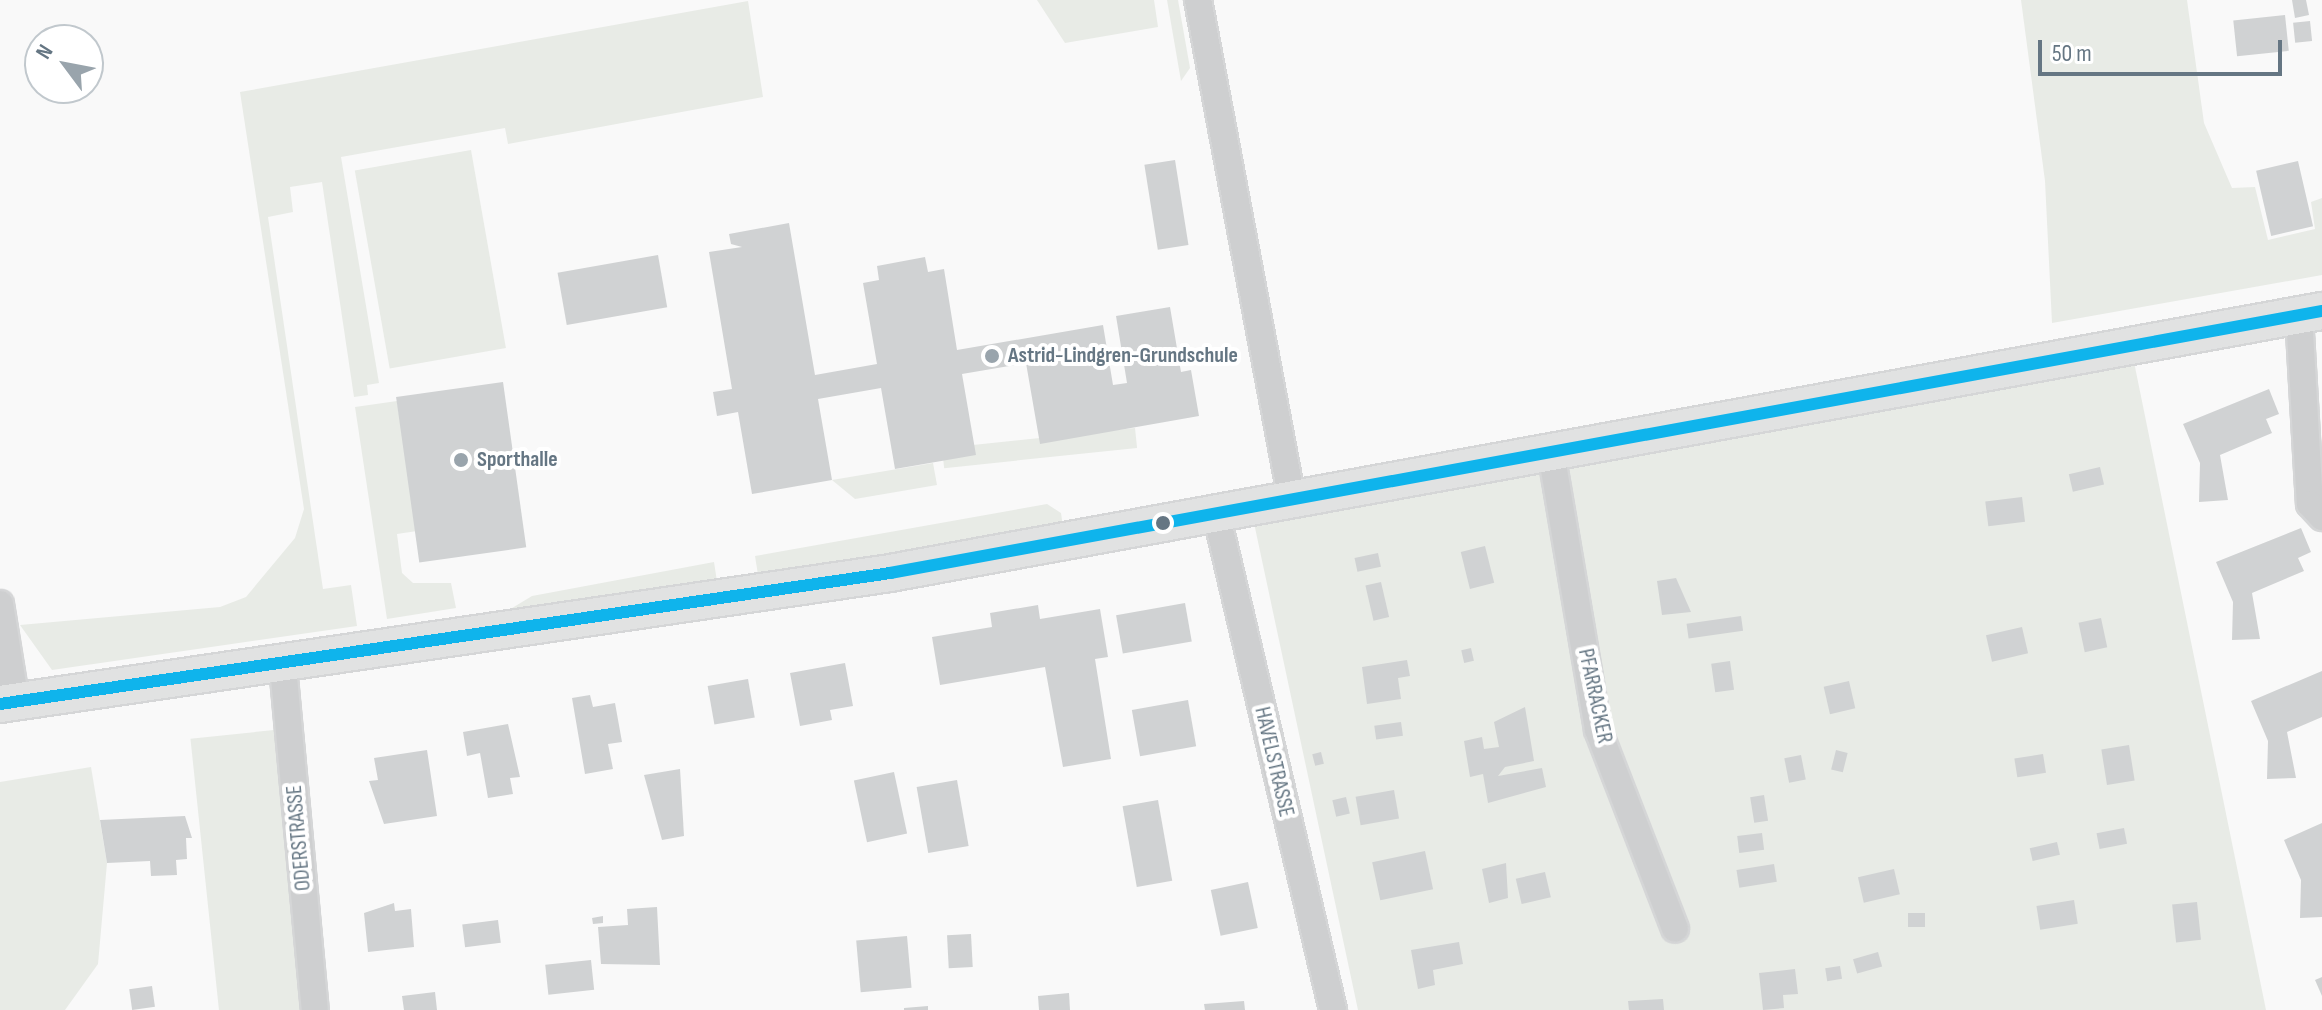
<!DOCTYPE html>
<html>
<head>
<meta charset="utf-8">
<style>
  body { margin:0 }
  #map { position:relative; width:2322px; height:1010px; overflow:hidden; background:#f9f9f9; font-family:"Sofia Sans Condensed",sans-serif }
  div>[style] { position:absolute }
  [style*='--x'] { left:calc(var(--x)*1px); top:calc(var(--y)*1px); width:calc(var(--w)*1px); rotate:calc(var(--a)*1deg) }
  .green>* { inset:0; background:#e8ebe6; transform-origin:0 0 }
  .building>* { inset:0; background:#d0d2d3; transform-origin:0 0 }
  .roads { filter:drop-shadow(2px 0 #d5d6d7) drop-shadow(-2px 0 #d5d6d7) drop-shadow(0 2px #d5d6d7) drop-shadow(0 -2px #d5d6d7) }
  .street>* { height:26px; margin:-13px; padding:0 13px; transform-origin:13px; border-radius:13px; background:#cecfd0 }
  .secondary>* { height:36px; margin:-18px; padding:0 18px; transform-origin:18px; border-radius:18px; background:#e1e2e2 }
  .bus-1>* { height:12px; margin:-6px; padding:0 6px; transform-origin:6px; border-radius:6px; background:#0fb4ec }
  .dots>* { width:22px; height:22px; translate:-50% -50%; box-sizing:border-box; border:4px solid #fff; border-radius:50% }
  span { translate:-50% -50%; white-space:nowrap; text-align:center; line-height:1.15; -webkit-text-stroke:8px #fff; paint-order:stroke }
  .poi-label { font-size:22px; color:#657683; font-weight:700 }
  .left { translate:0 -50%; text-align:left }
  .street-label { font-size:22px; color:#657683 }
  .north { position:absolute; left:24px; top:24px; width:80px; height:80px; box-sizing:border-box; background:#fff; border:2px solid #c1c8cd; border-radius:50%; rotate:302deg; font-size:22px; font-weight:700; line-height:32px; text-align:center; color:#657683 }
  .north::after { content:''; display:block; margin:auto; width:28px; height:36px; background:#99a4ac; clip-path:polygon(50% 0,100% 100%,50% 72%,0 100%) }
  .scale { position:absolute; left:2038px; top:40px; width:244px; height:36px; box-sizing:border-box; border:4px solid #657683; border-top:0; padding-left:10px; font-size:24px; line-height:28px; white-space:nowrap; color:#657683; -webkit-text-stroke:6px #fff; paint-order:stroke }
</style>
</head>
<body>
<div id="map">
  <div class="green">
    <i style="clip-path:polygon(1037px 0,1154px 0,1158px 27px,1065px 43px)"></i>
    <i style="clip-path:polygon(1167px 0,1178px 0,1190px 68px,1181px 81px)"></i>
    <i style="clip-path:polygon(2021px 0,2187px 0,2204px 123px,2232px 188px,2255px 187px,2268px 240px,2315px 229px,2311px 202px,2322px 198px,2322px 275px,2052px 323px,2045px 181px)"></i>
    <i style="clip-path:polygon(748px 1px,763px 97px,508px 144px,505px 128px,341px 157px,379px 383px,367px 385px,368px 395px,354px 397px,322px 182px,290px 187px,293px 212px,268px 217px,316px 542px,323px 589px,351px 585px,357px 626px,52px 670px,20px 625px,220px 607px,246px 597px,295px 538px,304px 509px,240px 92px)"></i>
    <i style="left:471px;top:150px;width:201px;height:118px;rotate:80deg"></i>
    <i style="clip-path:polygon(2134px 362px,2266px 1010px,1358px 1010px,1254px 523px)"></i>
    <i style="clip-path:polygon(397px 401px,417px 531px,397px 534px,402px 573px,413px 583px,451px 583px,456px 608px,387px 619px,355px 407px)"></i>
    <i style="left:1135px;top:428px;width:20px;height:194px;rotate:84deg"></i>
    <i style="clip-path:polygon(933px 463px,937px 485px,855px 499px,832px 480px)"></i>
    <i style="clip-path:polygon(1047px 504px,1061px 513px,1063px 527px,759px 581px,755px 556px)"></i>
    <i style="clip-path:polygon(714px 562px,718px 588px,494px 619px,532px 596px)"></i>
    <i style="left:274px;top:730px;width:281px;height:84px;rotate:84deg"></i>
    <i style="clip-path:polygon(91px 767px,107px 863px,98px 964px,65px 1010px,0 1010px,0 782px)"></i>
  </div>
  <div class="building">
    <i style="clip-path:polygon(2292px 0,2306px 0,2309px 15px,2295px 18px)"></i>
    <i style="left:2285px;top:15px;width:36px;height:52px;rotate:84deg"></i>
    <i style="left:2310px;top:21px;width:20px;height:17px;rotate:84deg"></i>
    <i style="left:1175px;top:160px;width:86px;height:31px;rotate:81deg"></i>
    <i style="left:2298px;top:161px;width:67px;height:43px;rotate:77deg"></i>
    <i style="clip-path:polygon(789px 223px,815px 375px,877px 364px,863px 283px,879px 280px,877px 266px,925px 257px,928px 272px,944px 269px,957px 350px,1103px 325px,1113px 385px,1127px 383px,1116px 316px,1170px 307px,1181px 372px,1191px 370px,1199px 416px,1040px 444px,1026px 363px,962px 374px,976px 455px,895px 469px,881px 388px,818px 399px,832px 480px,752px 494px,738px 412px,717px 416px,713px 392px,732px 389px,709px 252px,742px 247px,731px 244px,729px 234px)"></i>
    <i style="left:658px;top:255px;width:53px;height:102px;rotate:80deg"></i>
    <i style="left:503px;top:382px;width:167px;height:108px;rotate:82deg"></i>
    <i style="clip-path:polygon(2269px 389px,2279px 414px,2266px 419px,2272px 433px,2220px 455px,2228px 500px,2199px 502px,2200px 463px,2183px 424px)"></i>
    <i style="left:2100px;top:467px;width:18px;height:32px;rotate:77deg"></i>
    <i style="left:2022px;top:497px;width:25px;height:37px;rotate:83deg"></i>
    <i style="clip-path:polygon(2301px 528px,2311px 552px,2298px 558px,2304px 571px,2252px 593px,2260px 639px,2232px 640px,2233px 602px,2216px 562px)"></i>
    <i style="left:1485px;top:546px;width:38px;height:25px;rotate:76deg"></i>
    <i style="left:1378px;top:553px;width:14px;height:24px;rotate:78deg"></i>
    <i style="clip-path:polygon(1676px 578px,1691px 612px,1662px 615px,1657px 581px)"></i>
    <i style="left:1381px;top:582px;width:36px;height:16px;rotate:77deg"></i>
    <i style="left:1185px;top:603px;width:39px;height:70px;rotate:80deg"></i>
    <i style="clip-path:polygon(1038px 605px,1040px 619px,1100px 609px,1108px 657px,1095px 659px,1111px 759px,1063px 767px,1045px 667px,940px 685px,932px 637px,992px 627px,990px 613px)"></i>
    <i style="left:1741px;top:616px;width:15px;height:55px;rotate:82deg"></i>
    <i style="left:2101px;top:618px;width:30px;height:23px;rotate:78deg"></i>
    <i style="left:2022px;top:627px;width:27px;height:37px;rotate:77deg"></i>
    <i style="left:1471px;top:648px;width:13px;height:10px;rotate:77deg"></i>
    <i style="clip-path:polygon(1407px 660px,1410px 676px,1398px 678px,1401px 699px,1367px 704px,1362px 667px)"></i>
    <i style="left:1730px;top:661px;width:29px;height:19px;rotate:82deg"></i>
    <i style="clip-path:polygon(845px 663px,853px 706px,830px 710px,832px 720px,800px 726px,790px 673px)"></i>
    <i style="clip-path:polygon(2322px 671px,2322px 717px,2287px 732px,2296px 778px,2267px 779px,2268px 741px,2251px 701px)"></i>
    <i style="left:748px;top:679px;width:39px;height:41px;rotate:80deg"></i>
    <i style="left:1849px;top:681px;width:28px;height:26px;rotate:77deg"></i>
    <i style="clip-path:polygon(590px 695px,593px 707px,615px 703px,622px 742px,608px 744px,613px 769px,585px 774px,572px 698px)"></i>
    <i style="left:1188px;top:700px;width:47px;height:57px;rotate:80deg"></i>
    <i style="clip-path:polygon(1525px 707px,1534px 761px,1505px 767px,1498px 776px,1542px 768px,1546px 787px,1488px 803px,1483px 774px,1470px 777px,1464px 741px,1482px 737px,1484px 749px,1499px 747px,1494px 722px)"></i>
    <i style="left:1401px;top:722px;width:14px;height:27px;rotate:82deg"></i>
    <i style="clip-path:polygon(508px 724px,520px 777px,510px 778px,513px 794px,488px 798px,480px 753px,467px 756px,463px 732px)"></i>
    <i style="left:2129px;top:745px;width:36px;height:28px;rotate:81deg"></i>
    <i style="clip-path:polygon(427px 750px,437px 816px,384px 824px,369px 781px,378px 780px,374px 758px)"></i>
    <i style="left:1836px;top:750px;width:12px;height:20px;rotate:14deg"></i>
    <i style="left:1321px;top:752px;width:12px;height:9px;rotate:76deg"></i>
    <i style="left:2043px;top:754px;width:19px;height:29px;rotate:81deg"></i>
    <i style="left:1801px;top:755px;width:25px;height:17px;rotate:79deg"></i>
    <i style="clip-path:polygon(680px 769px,684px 836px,662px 840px,644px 775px)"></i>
    <i style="left:894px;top:772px;width:63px;height:41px;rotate:78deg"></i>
    <i style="left:957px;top:780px;width:67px;height:41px;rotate:80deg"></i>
    <i style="left:1394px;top:790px;width:29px;height:39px;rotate:80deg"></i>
    <i style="left:1764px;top:795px;width:26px;height:14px;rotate:81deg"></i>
    <i style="left:1346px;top:797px;width:17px;height:14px;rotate:77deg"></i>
    <i style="left:1158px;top:800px;width:82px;height:36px;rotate:80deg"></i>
    <i style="clip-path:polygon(185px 816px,192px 838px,186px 838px,187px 859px,176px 860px,177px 875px,151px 876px,150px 861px,107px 863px,100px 820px)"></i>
    <i style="clip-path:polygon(2322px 823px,2322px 917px,2300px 918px,2301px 880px,2284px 840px)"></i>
    <i style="left:2124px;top:828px;width:16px;height:28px;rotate:79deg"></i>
    <i style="left:1762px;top:833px;width:17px;height:25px;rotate:83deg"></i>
    <i style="left:2057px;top:842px;width:13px;height:28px;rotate:77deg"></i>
    <i style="left:1425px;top:851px;width:39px;height:54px;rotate:78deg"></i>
    <i style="clip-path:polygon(1506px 863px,1508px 898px,1489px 903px,1482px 869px)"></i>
    <i style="left:1774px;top:864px;width:18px;height:38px;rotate:81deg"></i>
    <i style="left:1894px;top:869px;width:26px;height:37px;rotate:77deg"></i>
    <i style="left:1545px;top:872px;width:26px;height:30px;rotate:77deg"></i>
    <i style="left:1248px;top:882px;width:47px;height:38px;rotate:78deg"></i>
    <i style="left:2074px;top:900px;width:24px;height:38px;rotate:81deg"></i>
    <i style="left:2197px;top:902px;width:38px;height:25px;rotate:84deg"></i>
    <i style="clip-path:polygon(394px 903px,395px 911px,411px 909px,414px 947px,368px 952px,364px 913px)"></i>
    <i style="clip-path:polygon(657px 907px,660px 965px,601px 964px,598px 927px,628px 925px,627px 909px)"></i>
    <i style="left:1908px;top:913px;width:17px;height:14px"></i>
    <i style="clip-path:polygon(603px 916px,603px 923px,593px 924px,592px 918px)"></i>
    <i style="left:498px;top:920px;width:23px;height:36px;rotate:83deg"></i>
    <i style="left:971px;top:934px;width:33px;height:24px;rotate:87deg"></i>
    <i style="left:907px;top:936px;width:52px;height:51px;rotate:85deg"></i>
    <i style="clip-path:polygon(1459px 942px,1463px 964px,1433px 970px,1435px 985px,1418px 989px,1411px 950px)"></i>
    <i style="left:1878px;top:952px;width:15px;height:26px;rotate:74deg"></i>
    <i style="left:591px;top:960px;width:30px;height:46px;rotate:84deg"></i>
    <i style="left:1840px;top:966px;width:13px;height:15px;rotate:81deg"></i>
    <i style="clip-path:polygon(1795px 969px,1798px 994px,1783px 995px,1784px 1008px,1763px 1010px,1759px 973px)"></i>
    <i style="clip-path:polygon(2322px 977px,2322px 996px,2315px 980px)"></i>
    <i style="left:152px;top:986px;width:21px;height:23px;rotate:82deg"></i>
    <i style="clip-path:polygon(435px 992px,437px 1010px,404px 1010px,402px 996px)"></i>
    <i style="clip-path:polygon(1069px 993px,1070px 1010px,1039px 1010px,1038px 996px)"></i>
    <i style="clip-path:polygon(1663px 999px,1664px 1010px,1629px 1010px,1628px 1001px)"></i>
    <i style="clip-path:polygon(1244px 1001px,1245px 1010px,1205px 1010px,1204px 1004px)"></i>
    <i style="clip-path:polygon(928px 1006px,928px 1010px,904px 1010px,904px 1008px)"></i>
  </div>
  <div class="roads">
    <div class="street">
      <i style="--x:1198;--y:0;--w:509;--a:79.35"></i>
      <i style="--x:2299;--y:315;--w:189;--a:86.7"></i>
      <i style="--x:2310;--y:504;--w:18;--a:47"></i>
      <i style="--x:1551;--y:452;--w:282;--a:80.4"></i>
      <i style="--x:1598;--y:730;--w:213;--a:68.8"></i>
      <i style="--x:1216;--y:513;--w:511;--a:76.75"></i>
      <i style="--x:0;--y:604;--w:100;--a:80.8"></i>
      <i style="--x:283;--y:667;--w:344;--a:84.7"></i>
    </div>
    <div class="secondary">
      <i style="--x:0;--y:704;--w:900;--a:-8.37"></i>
      <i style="--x:890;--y:573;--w:1456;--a:-10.37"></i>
    </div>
  </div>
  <div class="bus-1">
    <i style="--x:0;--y:704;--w:900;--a:-8.37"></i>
    <i style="--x:890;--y:573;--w:1456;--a:-10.37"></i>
  </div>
  <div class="dots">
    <i style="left:992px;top:356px;background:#99a4ac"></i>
    <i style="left:461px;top:460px;background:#99a4ac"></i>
    <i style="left:1163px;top:523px;background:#657683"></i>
  </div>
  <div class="poi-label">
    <span class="left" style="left:1008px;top:356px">Astrid-Lindgren-Grundschule</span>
    <span class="left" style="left:477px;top:460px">Sporthalle</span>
  </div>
  <div class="street-label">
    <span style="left:1595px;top:696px;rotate:78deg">PFARRACKER</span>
    <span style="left:1274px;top:762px;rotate:77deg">HAVELSTRASSE</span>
    <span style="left:299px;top:838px;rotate:-95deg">ODERSTRASSE</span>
  </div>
  <div class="north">N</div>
  <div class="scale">50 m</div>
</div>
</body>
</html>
